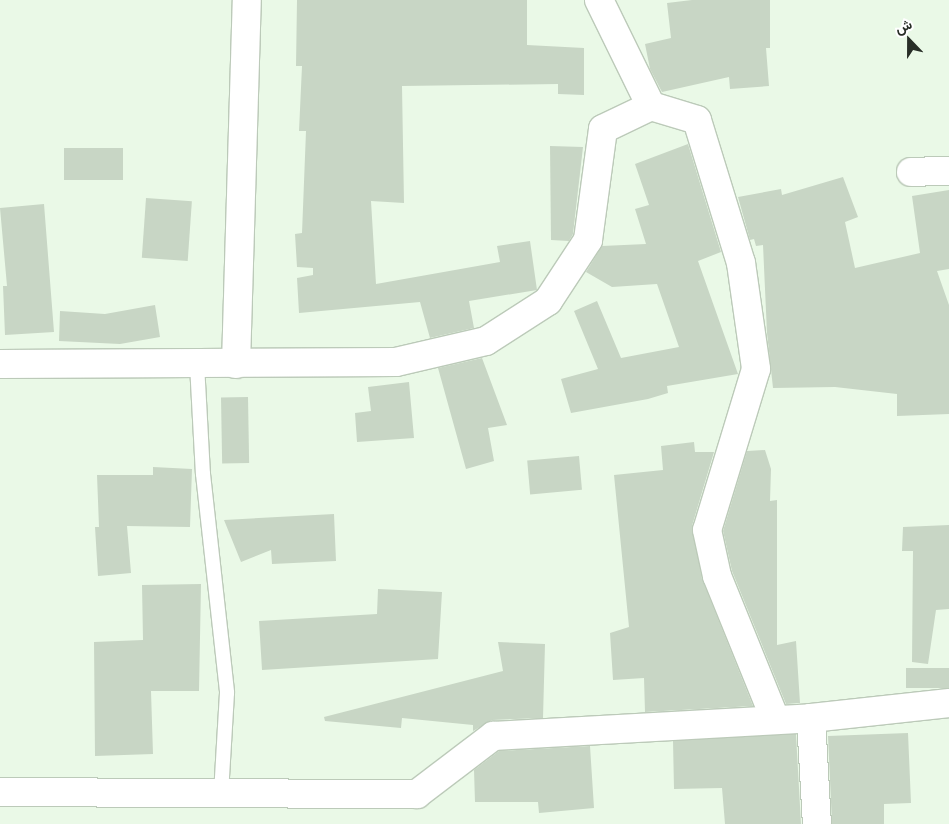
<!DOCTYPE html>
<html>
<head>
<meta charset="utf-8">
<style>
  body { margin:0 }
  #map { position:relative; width:949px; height:824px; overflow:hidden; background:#eaf9e7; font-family:Lora,Vazirmatn,serif }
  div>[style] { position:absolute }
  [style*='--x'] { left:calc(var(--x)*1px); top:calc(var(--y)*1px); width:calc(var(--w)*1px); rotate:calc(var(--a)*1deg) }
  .building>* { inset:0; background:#c8d6c5; transform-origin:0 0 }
  .roads { filter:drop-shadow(1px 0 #bccab9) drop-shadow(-1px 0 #bccab9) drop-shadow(0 1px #bccab9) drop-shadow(0 -1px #bccab9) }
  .lane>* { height:14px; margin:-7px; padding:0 7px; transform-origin:7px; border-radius:7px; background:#fff }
  .street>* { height:28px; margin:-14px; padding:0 14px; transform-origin:14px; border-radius:14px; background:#fff }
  span { translate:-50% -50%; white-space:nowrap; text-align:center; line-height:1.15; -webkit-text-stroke:5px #fff; paint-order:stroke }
  .north { position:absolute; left:884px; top:15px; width:50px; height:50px; -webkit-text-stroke:4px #fff; paint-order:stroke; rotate:338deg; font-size:14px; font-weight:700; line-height:20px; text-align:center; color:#282e27 }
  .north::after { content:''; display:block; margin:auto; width:18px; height:22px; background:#282e27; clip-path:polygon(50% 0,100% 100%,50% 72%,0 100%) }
</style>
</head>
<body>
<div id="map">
  <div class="building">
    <i style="clip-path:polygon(297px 0,527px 0,527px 45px,584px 48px,584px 95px,558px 94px,558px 84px,402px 86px,404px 203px,371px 201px,376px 284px,500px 262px,497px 246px,530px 241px,537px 290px,469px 301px,474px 328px,430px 338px,420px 302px,299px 313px,297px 278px,313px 275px,313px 268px,297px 267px,295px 234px,302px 233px,306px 131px,299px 131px,302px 66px,296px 66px)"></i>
    <i style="clip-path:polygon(692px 0,770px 0,770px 48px,766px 48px,769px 86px,730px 89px,729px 77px,662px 92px,650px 69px,645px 44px,671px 38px,667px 3px)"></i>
    <i style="clip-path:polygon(688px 144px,721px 252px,698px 261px,738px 374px,667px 386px,668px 393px,648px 399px,571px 413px,561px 379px,598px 369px,574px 311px,597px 301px,621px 358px,679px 347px,657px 284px,612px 287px,586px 272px,602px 246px,646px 244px,635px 209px,649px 205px,635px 164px)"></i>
    <i style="clip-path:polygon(550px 146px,583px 147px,573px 234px,569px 241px,551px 240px)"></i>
    <i style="left:64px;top:148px;width:59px;height:32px"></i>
    <i style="clip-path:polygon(843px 177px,858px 217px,845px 222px,855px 268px,920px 253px,912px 196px,949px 190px,949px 269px,937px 271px,949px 305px,949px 414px,897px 416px,897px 394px,835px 387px,773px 388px,767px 333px,763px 245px,756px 246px,754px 239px,750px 240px,738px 197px,781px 189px,782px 195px)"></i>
    <i style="left:146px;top:198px;width:46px;height:60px;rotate:4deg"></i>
    <i style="clip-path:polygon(44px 204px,54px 332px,5px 335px,3px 286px,7px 286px,0 208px)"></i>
    <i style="clip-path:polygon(155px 305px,160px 337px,120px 344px,59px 341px,60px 311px,105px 314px)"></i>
    <i style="clip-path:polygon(482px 358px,507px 425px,488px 428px,494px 461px,466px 469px,438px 368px)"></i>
    <i style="clip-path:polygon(409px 382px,414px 438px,357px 442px,355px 413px,371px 411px,368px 387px)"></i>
    <i style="left:248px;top:397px;width:66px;height:27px;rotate:89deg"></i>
    <i style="clip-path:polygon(694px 442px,695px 452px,714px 452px,692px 526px,702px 579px,753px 706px,645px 712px,644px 678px,613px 680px,610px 633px,629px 627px,614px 475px,663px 470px,661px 446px)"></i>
    <i style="clip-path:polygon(765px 450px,771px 469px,770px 501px,777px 500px,777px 645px,796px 641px,800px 703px,786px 704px,732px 571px,723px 531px,747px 451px)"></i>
    <i style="left:579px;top:456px;width:34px;height:52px;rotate:85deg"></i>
    <i style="clip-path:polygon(153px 467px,192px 469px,190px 527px,127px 526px,131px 573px,98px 576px,95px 527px,99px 527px,97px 475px,153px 475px)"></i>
    <i style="clip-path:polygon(334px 514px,336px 561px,272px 564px,271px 550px,241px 562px,224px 520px)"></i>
    <i style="clip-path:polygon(949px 525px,949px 609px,936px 610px,928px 664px,912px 662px,913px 551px,902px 551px,903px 527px)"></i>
    <i style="clip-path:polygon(201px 584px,199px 691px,151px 691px,153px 754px,95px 756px,94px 642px,143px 640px,142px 585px)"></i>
    <i style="clip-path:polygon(378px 589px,442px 592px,438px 659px,262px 670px,259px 621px,377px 614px)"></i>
    <i style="clip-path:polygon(498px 642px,545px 644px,543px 718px,492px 720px,473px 731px,473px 725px,402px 718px,401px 728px,325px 721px,324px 717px,503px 671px)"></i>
    <i style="left:949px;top:668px;width:20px;height:43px;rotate:90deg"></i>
    <i style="clip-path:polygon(908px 733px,911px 803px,884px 804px,884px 824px,832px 824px,828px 736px)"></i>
    <i style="clip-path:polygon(796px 734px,801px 824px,725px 824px,722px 788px,674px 789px,673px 741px)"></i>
    <i style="clip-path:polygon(590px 746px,594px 808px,539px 813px,538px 802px,475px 802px,474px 770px,499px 751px)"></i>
  </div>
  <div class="roads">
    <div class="lane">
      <i style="--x:197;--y:364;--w:110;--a:86.9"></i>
      <i style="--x:203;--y:474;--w:220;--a:83.7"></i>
      <i style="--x:227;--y:693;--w:100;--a:93.4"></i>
    </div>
    <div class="street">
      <i style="--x:599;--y:0;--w:118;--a:63.9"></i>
      <i style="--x:651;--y:106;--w:48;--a:16.9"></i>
      <i style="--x:697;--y:120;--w:150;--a:72.9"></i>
      <i style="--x:741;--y:263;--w:107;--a:81.9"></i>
      <i style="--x:756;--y:369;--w:168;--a:106.9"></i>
      <i style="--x:707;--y:530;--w:47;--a:77.7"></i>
      <i style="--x:717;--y:576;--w:154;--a:67.9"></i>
      <i style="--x:911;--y:172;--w:38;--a:-2"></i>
      <i style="--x:0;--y:364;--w:396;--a:-0.3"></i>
      <i style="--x:396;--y:362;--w:92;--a:-13.1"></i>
      <i style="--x:486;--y:341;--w:74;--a:-32.8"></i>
      <i style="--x:548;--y:301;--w:73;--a:-56.7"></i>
      <i style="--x:588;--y:240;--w:112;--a:-82.3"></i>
      <i style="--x:603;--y:129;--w:53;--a:-25.6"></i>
      <i style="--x:236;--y:364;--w:364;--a:-88.3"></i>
      <i style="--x:811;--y:718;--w:106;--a:86.8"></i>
      <i style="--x:0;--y:792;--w:417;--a:0.3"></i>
      <i style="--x:417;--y:794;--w:96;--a:-37.3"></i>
      <i style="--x:493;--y:736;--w:319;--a:-3.2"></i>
      <i style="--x:811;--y:718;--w:139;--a:-6.2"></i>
    </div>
  </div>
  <div class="north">ش</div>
</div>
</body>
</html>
